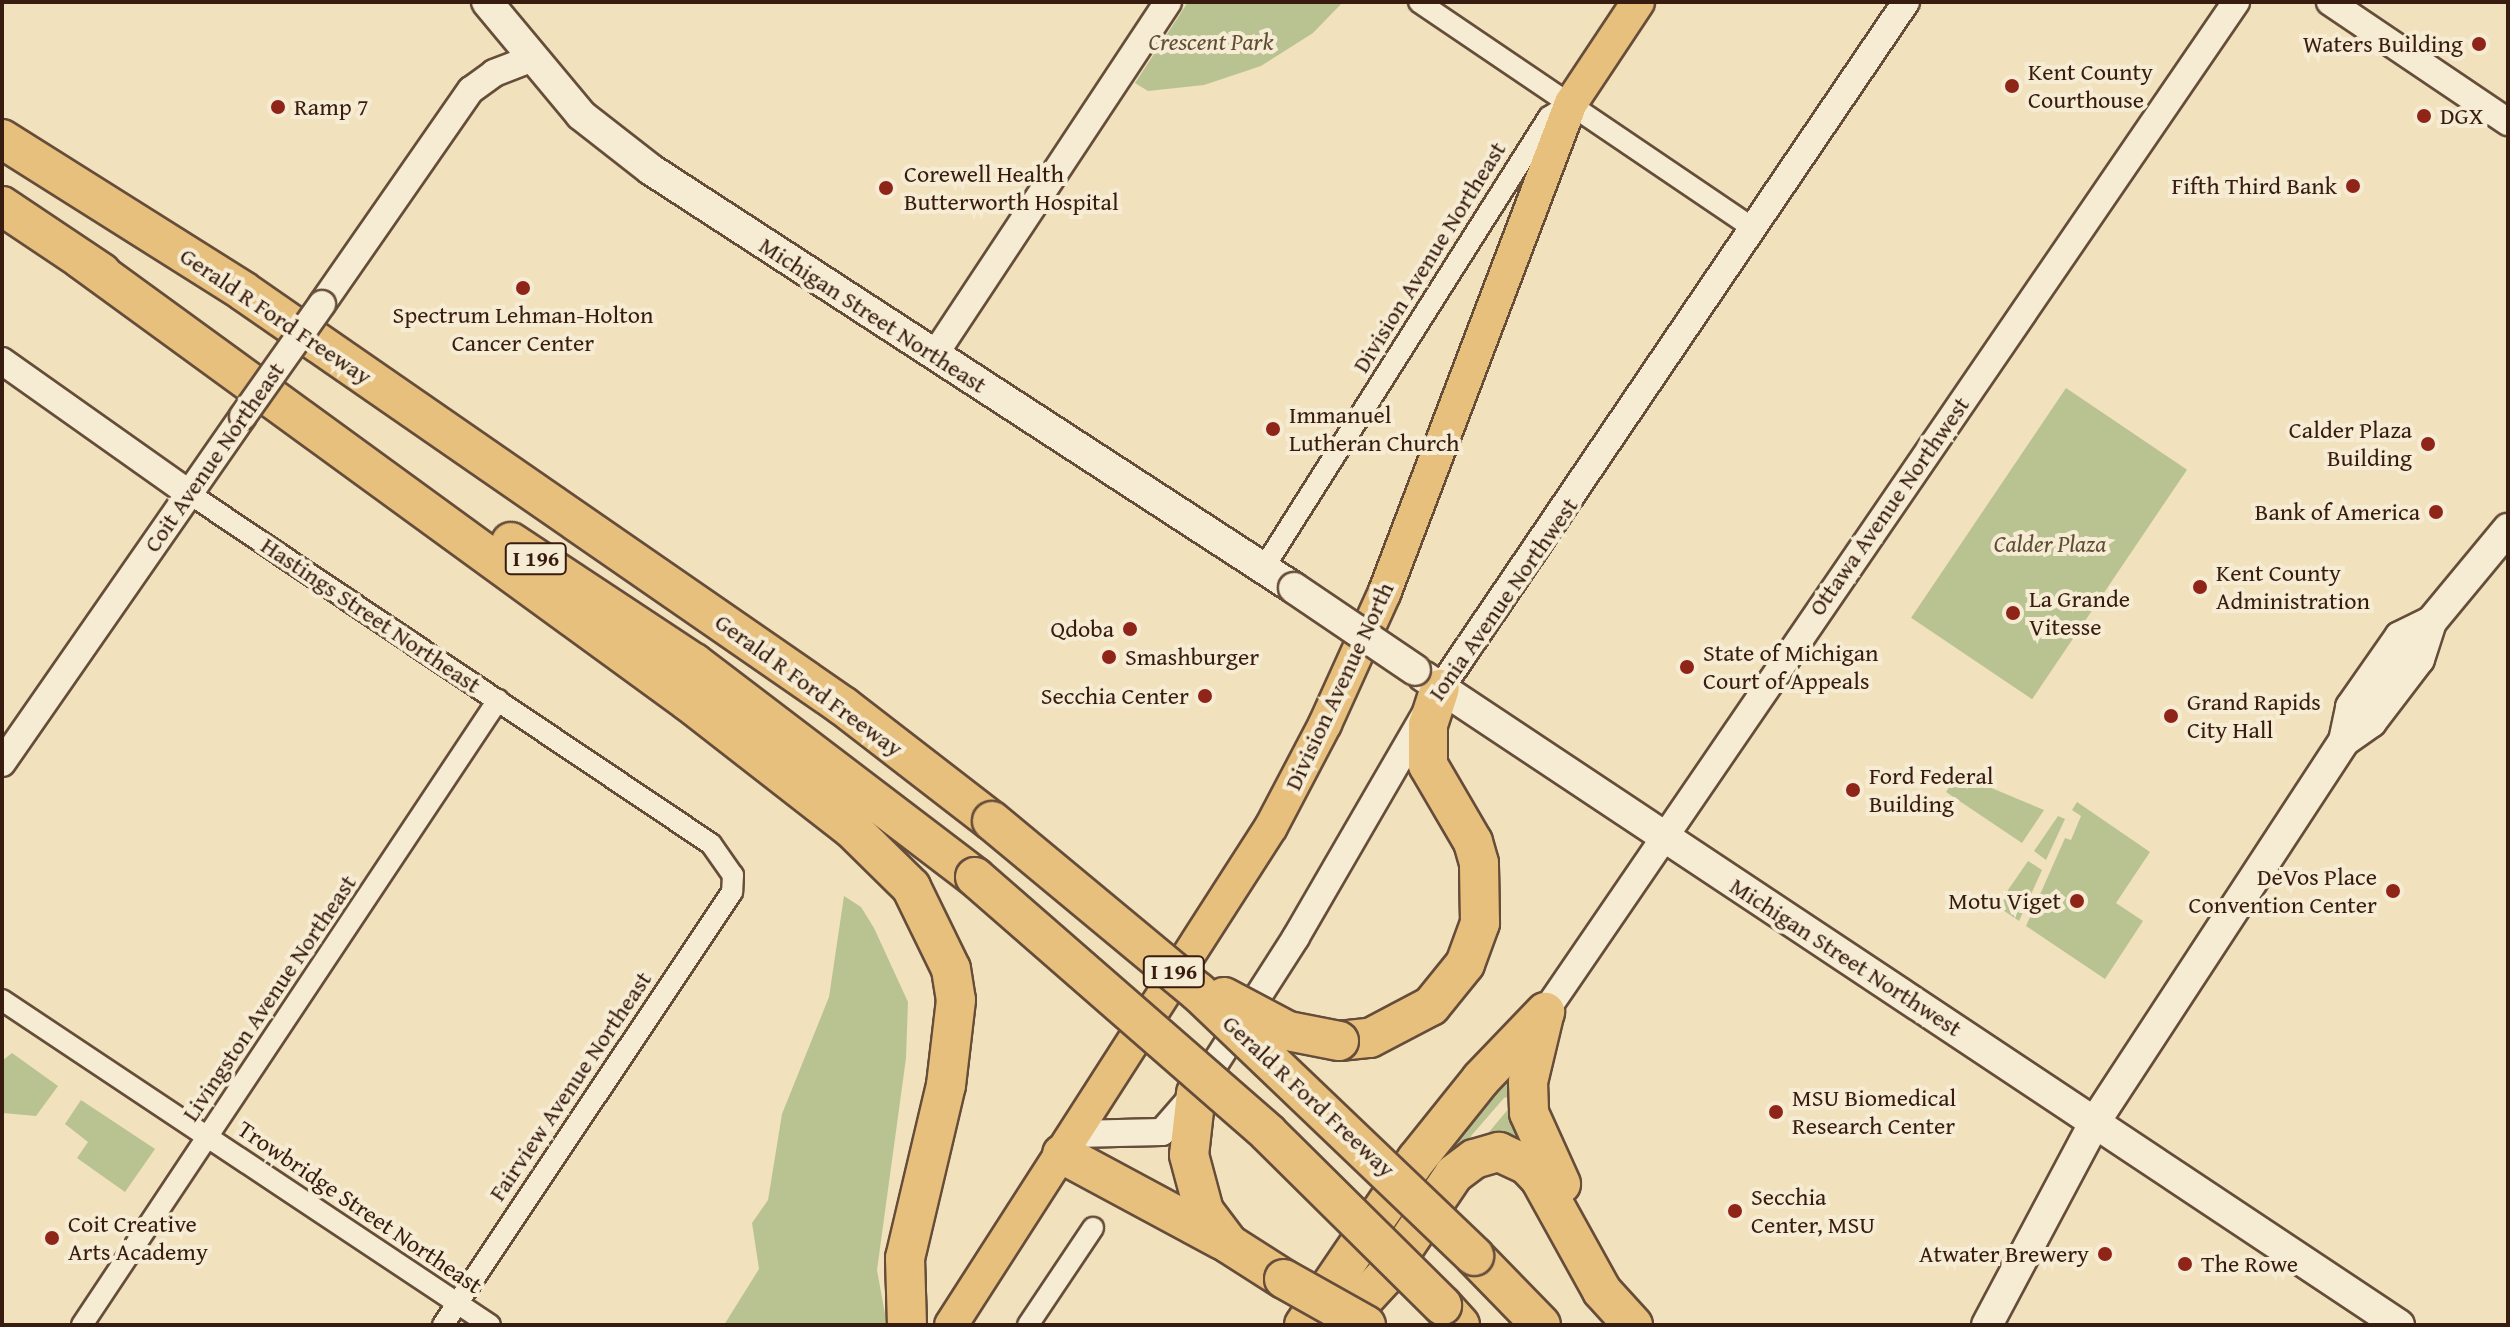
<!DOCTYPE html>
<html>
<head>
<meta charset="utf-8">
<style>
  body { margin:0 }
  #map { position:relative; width:2510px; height:1327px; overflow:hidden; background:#f1e1bd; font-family:"Gentium Book Plus",serif }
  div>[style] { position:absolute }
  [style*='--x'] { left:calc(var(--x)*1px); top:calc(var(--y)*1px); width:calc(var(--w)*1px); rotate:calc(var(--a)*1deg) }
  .green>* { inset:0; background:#b9c392; transform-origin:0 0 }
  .roads { filter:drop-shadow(2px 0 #664d3a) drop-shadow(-2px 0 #664d3a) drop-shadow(0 2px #664d3a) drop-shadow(0 -2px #664d3a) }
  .minor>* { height:20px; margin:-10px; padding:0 10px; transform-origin:10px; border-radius:10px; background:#f6ecd4 }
  .tertiary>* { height:26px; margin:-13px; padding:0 13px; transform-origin:13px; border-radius:13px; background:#f6ecd4 }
  .secondary>* { height:30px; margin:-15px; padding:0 15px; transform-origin:15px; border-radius:15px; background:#f6ecd4 }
  .primary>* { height:32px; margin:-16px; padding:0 16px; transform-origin:16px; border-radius:16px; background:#e8c07e }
  .motorway>* { height:38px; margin:-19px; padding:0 19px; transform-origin:19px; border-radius:19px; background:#e8c07e }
  .bridges { filter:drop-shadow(2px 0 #664d3a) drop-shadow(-2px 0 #664d3a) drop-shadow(0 2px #664d3a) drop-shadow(0 -2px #664d3a) }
  .tertiary-bridge>* { height:26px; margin:-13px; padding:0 13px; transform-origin:13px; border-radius:13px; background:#f6ecd4 }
  .secondary-bridge>* { height:30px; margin:-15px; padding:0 15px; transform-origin:15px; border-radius:15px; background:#f6ecd4 }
  .motorway-bridge>* { height:38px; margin:-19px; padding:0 19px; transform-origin:19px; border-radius:19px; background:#e8c07e }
  .dots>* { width:22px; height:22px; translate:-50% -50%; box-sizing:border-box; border:4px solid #f6ecd4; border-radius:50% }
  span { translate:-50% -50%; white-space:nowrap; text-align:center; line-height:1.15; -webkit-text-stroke:8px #f6ecd4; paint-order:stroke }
  .shield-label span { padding:2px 6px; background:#f6ecd4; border:2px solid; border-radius:6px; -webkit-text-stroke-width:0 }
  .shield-label { font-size:22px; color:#381c0f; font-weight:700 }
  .park-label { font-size:24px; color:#5f4e36; font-style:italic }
  .poi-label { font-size:24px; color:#381c0f }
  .right { translate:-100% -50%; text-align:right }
  .left { translate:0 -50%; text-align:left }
  .street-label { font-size:24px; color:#381c0f }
  .frame { position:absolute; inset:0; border:4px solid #381c0f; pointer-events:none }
</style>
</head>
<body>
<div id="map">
  <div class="green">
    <i style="clip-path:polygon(1188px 2px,1343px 2px,1313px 33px,1261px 66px,1204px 85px,1148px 91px,1135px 83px)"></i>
    <i style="left:2066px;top:388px;width:146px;height:277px;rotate:34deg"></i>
    <i style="clip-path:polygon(1958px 774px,2044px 810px,2022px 843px,1946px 792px)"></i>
    <i style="clip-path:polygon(2077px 802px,2150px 852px,2116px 903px,2143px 921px,2105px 979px,2026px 926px,2065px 838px,2071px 840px,2081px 816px,2072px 810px)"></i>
    <i style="clip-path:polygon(2058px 816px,2065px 819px,2046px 860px,2034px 851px)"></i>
    <i style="clip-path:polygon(2028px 861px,2042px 870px,2019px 921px,1997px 906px)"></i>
    <i style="clip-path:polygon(844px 896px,861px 907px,874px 928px,908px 1002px,906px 1058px,877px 1270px,887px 1325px,724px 1325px,759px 1269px,752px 1223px,768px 1200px,782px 1114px,829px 997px)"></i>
    <i style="clip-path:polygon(12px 1053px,58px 1086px,36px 1116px,3px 1113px,2px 1061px)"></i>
    <i style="clip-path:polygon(1510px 1074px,1511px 1096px,1504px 1098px,1471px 1136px,1473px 1141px,1439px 1173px,1427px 1165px)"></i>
    <i style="clip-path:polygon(81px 1100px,155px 1149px,125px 1192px,77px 1158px,88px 1142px,65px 1124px)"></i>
    <i style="clip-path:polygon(1510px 1107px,1525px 1143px,1484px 1138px)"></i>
  </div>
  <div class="roads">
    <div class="minor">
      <i style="--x:1419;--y:2;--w:405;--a:34.1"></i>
      <i style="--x:187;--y:492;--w:631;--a:33.89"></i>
      <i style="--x:711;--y:844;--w:38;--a:55"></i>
      <i style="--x:733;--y:875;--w:17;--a:93"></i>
      <i style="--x:732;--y:892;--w:521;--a:123.72"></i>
      <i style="--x:1263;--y:569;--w:535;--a:-57.68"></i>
      <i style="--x:1549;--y:117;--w:26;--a:-32"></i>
      <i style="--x:2;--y:1000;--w:586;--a:33.66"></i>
      <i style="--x:82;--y:1325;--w:751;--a:-56.35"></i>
      <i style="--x:1028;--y:1325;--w:117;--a:-56.2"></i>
    </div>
    <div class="tertiary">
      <i style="--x:2330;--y:2;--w:215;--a:34"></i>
      <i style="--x:322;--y:304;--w:261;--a:-55.2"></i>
      <i style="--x:471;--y:90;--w:29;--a:-36"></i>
      <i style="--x:494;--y:73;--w:40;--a:-21"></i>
      <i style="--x:935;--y:354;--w:422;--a:-56.5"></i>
      <i style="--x:2;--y:361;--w:227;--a:35.3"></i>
      <i style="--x:2;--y:763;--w:422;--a:-55.2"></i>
      <i style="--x:1545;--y:1012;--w:1224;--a:-55.62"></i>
      <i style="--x:1075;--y:1134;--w:87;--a:-1.3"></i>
      <i style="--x:1162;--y:1132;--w:52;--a:-48.9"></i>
      <i style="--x:1196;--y:1093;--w:185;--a:-57.3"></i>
      <i style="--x:1296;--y:937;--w:287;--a:-59.9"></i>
      <i style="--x:1440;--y:689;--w:830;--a:-55.85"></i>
    </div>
    <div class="secondary">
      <i style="--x:487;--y:2;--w:147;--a:50.2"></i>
      <i style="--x:581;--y:115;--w:88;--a:38"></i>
      <i style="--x:650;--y:169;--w:768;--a:33.05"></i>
      <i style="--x:1423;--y:676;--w:1172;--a:33.62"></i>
      <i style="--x:2344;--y:741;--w:33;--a:-35"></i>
      <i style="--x:2371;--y:722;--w:79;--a:-52.7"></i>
      <i style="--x:2419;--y:659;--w:39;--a:-72"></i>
      <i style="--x:2431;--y:622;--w:121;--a:-50.4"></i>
      <i style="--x:1987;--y:1325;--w:232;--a:-62"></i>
      <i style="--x:2096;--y:1120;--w:453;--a:-56.8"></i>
      <i style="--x:2344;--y:741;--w:35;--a:-78"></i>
      <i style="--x:2351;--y:707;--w:85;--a:-55"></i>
      <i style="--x:2400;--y:637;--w:34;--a:-26"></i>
    </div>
    <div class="primary">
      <i style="--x:951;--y:1325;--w:592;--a:-57.28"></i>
      <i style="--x:1271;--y:827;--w:116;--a:-62.3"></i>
      <i style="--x:1325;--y:724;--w:143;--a:-65.6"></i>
      <i style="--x:1384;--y:594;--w:525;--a:-69.15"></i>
      <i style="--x:1571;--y:103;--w:121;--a:-56.4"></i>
    </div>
    <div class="motorway">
      <i style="--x:2;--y:139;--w:285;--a:32.2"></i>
      <i style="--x:243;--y:291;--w:730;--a:34.67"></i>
      <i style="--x:843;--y:706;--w:188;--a:37.7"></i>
      <i style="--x:2;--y:206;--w:120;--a:33.8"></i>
      <i style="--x:82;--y:260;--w:751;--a:36.06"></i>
      <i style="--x:689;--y:702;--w:207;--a:37.9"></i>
      <i style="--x:852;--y:829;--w:83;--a:44.5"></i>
      <i style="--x:911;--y:887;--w:91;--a:64"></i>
      <i style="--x:951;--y:969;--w:31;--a:81"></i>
      <i style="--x:956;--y:1000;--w:86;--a:96.7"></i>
      <i style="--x:946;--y:1085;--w:178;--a:103.3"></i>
      <i style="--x:905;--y:1258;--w:67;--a:88.3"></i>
      <i style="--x:511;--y:542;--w:219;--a:33.5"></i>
      <i style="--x:694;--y:663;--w:353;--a:37.3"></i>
      <i style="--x:1544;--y:1015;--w:69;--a:103.4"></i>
      <i style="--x:1528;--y:1082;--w:31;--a:88"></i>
      <i style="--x:1529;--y:1113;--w:78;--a:65.7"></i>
      <i style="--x:1339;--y:1041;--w:31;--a:-6"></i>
      <i style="--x:1370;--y:1038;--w:69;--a:-27.7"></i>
      <i style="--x:1431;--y:1006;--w:54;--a:-51"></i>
      <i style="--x:1465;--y:964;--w:44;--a:-69.9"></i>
      <i style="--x:1480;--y:923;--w:60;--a:-91"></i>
      <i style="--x:1479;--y:863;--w:22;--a:-106"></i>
      <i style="--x:1473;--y:842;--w:89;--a:-120.3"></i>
      <i style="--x:1428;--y:765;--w:40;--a:-90"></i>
      <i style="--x:1428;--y:725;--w:38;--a:-72"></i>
      <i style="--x:1196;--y:1093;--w:62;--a:96.4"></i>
      <i style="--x:1189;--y:1155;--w:58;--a:75"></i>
      <i style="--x:1204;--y:1211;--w:41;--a:52.9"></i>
      <i style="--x:1229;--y:1244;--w:65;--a:32.5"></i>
      <i style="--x:1062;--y:1154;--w:182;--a:28.3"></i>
      <i style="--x:1474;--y:1256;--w:96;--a:45.8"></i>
      <i style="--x:1442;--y:1305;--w:27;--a:48"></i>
      <i style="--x:1304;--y:1325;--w:201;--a:-55.8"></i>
      <i style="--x:1417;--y:1159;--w:102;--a:-51.3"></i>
      <i style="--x:1481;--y:1079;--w:93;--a:-46.3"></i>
      <i style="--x:1340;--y:1325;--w:67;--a:-47.4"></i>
      <i style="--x:1385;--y:1276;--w:123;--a:-55.9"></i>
      <i style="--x:1454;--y:1174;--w:25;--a:-37"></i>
      <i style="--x:1474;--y:1159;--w:26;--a:-16"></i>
      <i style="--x:1499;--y:1152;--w:31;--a:25"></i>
      <i style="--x:1527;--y:1165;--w:19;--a:47"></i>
      <i style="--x:1540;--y:1179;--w:128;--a:61"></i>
      <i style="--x:1602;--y:1291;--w:46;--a:47.6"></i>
    </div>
  </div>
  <div class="bridges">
    <div class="tertiary-bridge">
      <i style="--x:243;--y:416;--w:137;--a:-54.8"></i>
    </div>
    <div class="secondary-bridge">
      <i style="--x:1294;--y:588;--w:146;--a:34.1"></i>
    </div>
    <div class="motorway-bridge">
      <i style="--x:992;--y:821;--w:268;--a:39.7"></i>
      <i style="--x:1198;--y:992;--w:382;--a:43.7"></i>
      <i style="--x:975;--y:877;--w:389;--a:41.1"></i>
      <i style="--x:1268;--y:1133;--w:245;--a:44.7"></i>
      <i style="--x:1224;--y:997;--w:72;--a:28"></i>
      <i style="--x:1288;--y:1031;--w:52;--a:11.1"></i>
      <i style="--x:1284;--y:1279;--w:94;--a:29.3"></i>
    </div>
  </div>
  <div class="dots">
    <i style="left:2479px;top:44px;background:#8f2418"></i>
    <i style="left:2012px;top:86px;background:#8f2418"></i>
    <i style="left:278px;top:107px;background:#8f2418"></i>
    <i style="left:2424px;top:116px;background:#8f2418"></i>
    <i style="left:2353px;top:186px;background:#8f2418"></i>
    <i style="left:886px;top:188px;background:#8f2418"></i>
    <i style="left:523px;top:288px;background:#8f2418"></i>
    <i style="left:1273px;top:429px;background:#8f2418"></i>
    <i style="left:2428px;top:444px;background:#8f2418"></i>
    <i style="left:2436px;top:512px;background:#8f2418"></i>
    <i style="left:2200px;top:587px;background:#8f2418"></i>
    <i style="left:2013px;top:613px;background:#8f2418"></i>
    <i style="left:1130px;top:629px;background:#8f2418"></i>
    <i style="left:1109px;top:657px;background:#8f2418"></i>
    <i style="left:1687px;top:667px;background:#8f2418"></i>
    <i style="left:1205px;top:696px;background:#8f2418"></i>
    <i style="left:2171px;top:716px;background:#8f2418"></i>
    <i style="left:1853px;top:790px;background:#8f2418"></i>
    <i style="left:2393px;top:891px;background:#8f2418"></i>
    <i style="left:2077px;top:901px;background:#8f2418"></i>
    <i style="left:1776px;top:1112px;background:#8f2418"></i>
    <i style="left:1735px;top:1211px;background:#8f2418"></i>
    <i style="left:52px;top:1238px;background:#8f2418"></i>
    <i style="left:2105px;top:1254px;background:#8f2418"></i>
    <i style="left:2185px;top:1264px;background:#8f2418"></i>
  </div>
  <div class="shield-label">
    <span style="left:536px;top:559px">I 196</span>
    <span style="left:1174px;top:972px">I 196</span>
  </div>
  <div class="park-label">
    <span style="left:1211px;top:42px">Crescent Park</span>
    <span style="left:2050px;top:544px">Calder Plaza</span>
  </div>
  <div class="poi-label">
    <span class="right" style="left:2463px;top:44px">Waters Building</span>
    <span class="left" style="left:2028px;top:86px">Kent County<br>Courthouse</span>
    <span class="left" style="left:294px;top:107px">Ramp 7</span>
    <span class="left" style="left:2440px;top:116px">DGX</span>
    <span class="left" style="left:904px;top:188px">Corewell Health<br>Butterworth Hospital</span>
    <span class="right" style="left:2337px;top:186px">Fifth Third Bank</span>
    <span style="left:523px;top:329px">Spectrum Lehman-Holton<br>Cancer Center</span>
    <span class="left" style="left:1289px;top:429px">Immanuel<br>Lutheran Church</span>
    <span class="right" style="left:2412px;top:444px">Calder Plaza<br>Building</span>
    <span class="right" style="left:2420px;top:512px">Bank of America</span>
    <span class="left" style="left:2216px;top:587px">Kent County<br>Administration</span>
    <span class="left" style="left:2029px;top:613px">La Grande<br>Vitesse</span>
    <span class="right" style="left:1114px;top:629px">Qdoba</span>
    <span class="left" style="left:1703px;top:667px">State of Michigan<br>Court of Appeals</span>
    <span class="left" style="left:1125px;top:657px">Smashburger</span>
    <span class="right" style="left:1189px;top:696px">Secchia Center</span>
    <span class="left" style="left:2187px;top:716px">Grand Rapids<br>City Hall</span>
    <span class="left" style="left:1869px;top:790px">Ford Federal<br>Building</span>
    <span class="right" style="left:2377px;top:891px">DeVos Place<br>Convention Center</span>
    <span class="right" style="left:2061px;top:901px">Motu Viget</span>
    <span class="left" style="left:1792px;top:1112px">MSU Biomedical<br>Research Center</span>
    <span class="left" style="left:1751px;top:1211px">Secchia<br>Center, MSU</span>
    <span class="left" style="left:68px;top:1238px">Coit Creative<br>Arts Academy</span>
    <span class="right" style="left:2089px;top:1254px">Atwater Brewery</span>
    <span class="left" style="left:2201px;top:1264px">The Rowe</span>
  </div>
  <div class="street-label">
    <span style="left:1429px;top:257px;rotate:-58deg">Division Avenue Northeast</span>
    <span style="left:873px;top:315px;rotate:33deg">Michigan Street Northeast</span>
    <span style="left:276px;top:316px;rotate:34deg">Gerald R Ford Freeway</span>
    <span style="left:214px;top:457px;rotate:-55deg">Coit Avenue Northeast</span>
    <span style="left:1889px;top:506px;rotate:-55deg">Ottawa Avenue Northwest</span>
    <span style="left:1503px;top:599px;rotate:-55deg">Ionia Avenue Northwest</span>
    <span style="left:371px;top:615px;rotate:34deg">Hastings Street Northeast</span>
    <span style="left:809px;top:685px;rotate:36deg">Gerald R Ford Freeway</span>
    <span style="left:1339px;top:686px;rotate:-65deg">Division Avenue North</span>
    <span style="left:1846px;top:957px;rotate:33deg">Michigan Street Northwest</span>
    <span style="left:269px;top:998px;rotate:-56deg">Livingston Avenue Northeast</span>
    <span style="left:570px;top:1086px;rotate:-56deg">Fairview Avenue Northeast</span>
    <span style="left:1309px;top:1096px;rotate:43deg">Gerald R Ford Freeway</span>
    <span style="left:360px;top:1207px;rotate:34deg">Trowbridge Street Northeast</span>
  </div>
  <div class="frame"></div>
</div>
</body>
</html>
